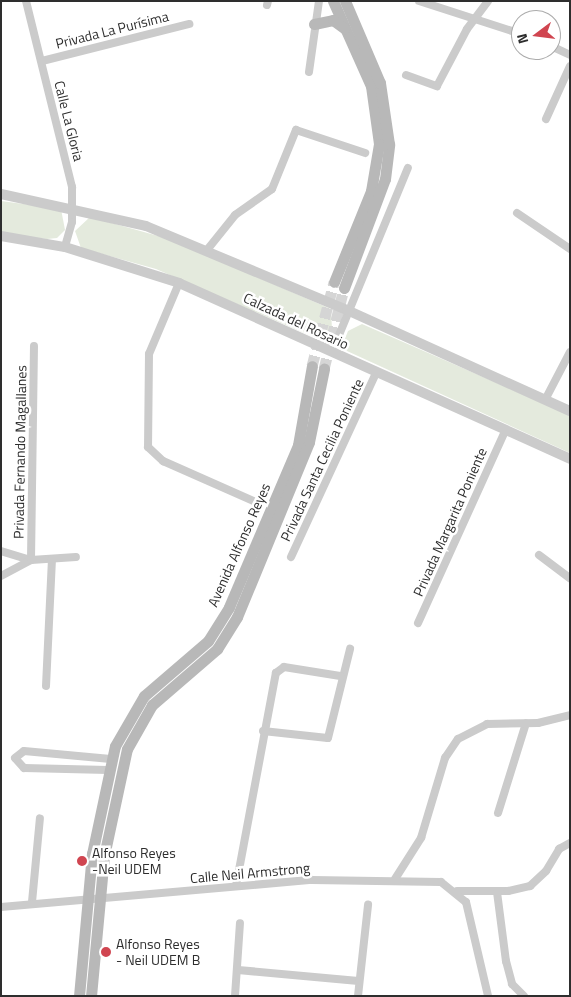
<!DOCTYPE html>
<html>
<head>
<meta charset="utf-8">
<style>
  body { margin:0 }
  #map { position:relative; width:571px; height:997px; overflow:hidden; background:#fff; font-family:"Titillium Web",sans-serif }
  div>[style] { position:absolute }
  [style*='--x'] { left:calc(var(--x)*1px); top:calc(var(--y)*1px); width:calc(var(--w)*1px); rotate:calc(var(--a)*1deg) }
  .green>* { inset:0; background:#e4eadd }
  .secondary-tunnel>* { height:11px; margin-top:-5.5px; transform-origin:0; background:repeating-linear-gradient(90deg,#d5d5d5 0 11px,transparent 0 16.5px) }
  .minor>* { height:8px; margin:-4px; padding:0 4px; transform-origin:4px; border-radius:4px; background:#cbcbcb }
  .tertiary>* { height:10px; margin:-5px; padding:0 5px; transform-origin:5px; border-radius:5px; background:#cbcbcb }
  .secondary>* { height:11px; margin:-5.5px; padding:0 5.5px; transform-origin:5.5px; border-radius:5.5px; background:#b8b8b8 }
  .dots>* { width:14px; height:14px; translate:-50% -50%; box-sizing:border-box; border:2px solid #fff; border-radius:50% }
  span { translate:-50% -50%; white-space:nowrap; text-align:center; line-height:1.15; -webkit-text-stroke:5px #fff; paint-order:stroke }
  .street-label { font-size:14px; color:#2e2e2e }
  .poi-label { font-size:14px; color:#2e2e2e }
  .left { translate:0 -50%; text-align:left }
  .frame { position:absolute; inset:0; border:2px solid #2e2e2e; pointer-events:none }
  .north { position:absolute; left:511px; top:10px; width:50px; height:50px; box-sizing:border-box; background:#fff; border:1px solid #ababab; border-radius:50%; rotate:255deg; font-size:14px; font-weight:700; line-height:20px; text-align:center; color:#2e2e2e }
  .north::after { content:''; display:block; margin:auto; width:18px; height:22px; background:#d04550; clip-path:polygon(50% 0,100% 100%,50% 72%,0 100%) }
</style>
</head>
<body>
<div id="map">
  <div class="green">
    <i style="clip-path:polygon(1px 201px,61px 209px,65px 230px,57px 238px,47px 239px,1px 234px)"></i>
    <i style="clip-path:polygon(90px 217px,169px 239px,331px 309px,332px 330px,321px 338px,311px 336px,156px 269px,81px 248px,75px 231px)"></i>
    <i style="clip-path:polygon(362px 324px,570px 415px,570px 453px,347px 351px,343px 344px,348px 331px)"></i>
  </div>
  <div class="secondary-tunnel">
    <i style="--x:312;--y:366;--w:87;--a:-75.3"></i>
    <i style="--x:324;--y:369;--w:83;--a:-76.1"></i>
  </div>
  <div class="minor">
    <i style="--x:26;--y:1;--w:192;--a:76.1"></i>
    <i style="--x:72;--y:187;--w:35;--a:90"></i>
    <i style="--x:72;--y:222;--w:26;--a:106"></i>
    <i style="--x:419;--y:1;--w:107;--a:17.9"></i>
    <i style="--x:267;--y:5;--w:4;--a:-76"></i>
    <i style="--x:551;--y:46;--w:21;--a:25"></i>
    <i style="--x:42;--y:61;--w:152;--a:-14.1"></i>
    <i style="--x:309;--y:72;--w:72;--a:-82"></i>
    <i style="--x:406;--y:75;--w:33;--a:20"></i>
    <i style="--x:437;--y:86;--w:64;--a:-62.2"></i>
    <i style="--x:467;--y:29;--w:35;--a:-53"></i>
    <i style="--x:546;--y:119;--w:58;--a:-65.6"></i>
    <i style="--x:517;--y:213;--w:64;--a:34.2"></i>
    <i style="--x:207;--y:250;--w:45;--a:-51.3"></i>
    <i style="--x:235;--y:215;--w:45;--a:-35.1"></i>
    <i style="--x:272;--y:189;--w:64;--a:-67.9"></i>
    <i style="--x:296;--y:130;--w:73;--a:18.4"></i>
    <i style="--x:179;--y:283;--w:77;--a:112.9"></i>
    <i style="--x:149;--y:354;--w:93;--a:90.6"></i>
    <i style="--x:148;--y:447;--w:21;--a:43"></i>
    <i style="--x:163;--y:461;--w:106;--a:23.9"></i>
    <i style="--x:332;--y:352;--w:199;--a:-67.6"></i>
    <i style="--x:545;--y:400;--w:54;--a:-62.5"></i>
    <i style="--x:1;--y:551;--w:31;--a:17"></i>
    <i style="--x:31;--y:560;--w:214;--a:-89.2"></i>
    <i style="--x:539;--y:555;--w:39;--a:37"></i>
    <i style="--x:291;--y:557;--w:203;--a:-65.2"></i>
    <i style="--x:1;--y:576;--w:34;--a:-28"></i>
    <i style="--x:31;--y:560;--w:45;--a:-3.8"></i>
    <i style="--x:418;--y:623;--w:211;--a:-65.6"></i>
    <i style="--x:46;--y:686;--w:127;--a:-87.3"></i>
    <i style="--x:263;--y:731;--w:65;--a:6.1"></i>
    <i style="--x:328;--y:738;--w:92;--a:-76.1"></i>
    <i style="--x:108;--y:770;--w:84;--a:-178.6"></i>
    <i style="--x:24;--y:768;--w:13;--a:-132"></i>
    <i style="--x:15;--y:758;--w:11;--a:-38"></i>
    <i style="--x:24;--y:751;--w:87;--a:5.3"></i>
    <i style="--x:498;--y:813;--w:94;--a:-72.7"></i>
    <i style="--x:395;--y:879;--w:49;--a:-57.6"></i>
    <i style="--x:421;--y:838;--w:84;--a:-73.3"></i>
    <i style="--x:445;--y:758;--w:23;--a:-56"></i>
    <i style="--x:458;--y:739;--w:33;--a:-27"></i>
    <i style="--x:487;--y:724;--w:51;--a:-1.1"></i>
    <i style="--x:538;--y:723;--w:33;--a:-14"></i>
    <i style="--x:236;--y:886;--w:217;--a:-79.4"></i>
    <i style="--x:276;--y:673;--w:10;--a:-37"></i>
    <i style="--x:284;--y:667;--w:57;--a:9.1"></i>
    <i style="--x:457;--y:891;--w:51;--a:0"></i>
    <i style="--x:508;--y:891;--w:23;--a:-13"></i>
    <i style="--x:530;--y:886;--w:22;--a:-43"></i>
    <i style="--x:546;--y:871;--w:26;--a:-59"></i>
    <i style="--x:559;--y:849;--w:13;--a:-29"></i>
    <i style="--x:497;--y:892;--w:70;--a:82.6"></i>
    <i style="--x:506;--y:961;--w:24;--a:75"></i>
    <i style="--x:512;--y:984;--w:17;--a:45"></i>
    <i style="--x:32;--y:902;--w:84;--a:-84.6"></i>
    <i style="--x:1;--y:907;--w:312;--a:-5"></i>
    <i style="--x:312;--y:880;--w:129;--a:0.9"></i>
    <i style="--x:441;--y:882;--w:32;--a:39"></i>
    <i style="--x:466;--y:902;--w:97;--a:76.8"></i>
    <i style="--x:238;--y:970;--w:121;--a:5.2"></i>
    <i style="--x:235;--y:996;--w:73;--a:-86.1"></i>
    <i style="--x:358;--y:996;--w:92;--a:-83.7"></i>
  </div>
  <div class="tertiary">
    <i style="--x:1;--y:194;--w:148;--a:12.4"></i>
    <i style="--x:146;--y:226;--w:218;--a:22.7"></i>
    <i style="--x:347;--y:310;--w:245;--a:24.4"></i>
    <i style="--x:1;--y:236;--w:65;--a:9.8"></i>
    <i style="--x:65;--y:247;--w:120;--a:17.5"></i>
    <i style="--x:179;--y:283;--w:429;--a:24.2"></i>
  </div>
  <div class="secondary">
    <i style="--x:333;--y:1;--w:93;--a:65.9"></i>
    <i style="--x:371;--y:86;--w:59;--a:82.1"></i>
    <i style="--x:379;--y:144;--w:48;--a:99.7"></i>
    <i style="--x:371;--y:191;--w:98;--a:112.1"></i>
    <i style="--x:314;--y:24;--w:19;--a:-12"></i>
    <i style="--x:333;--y:20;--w:14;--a:36"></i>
    <i style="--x:344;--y:288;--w:116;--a:-69.4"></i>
    <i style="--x:385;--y:179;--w:35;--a:-83"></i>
    <i style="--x:389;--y:144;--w:62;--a:-98.4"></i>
    <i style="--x:380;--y:83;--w:89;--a:-113.1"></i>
    <i style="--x:79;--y:996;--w:143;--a:-84.8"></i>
    <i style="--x:92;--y:854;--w:110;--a:-78"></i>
    <i style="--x:115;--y:746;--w:58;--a:-59.9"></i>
    <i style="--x:144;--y:696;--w:84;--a:-40.7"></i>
    <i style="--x:208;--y:641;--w:40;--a:-58"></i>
    <i style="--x:229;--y:607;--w:176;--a:-66.9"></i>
    <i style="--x:298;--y:445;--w:80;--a:-80"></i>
    <i style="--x:91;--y:996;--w:141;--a:-84.7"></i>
    <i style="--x:104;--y:856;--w:109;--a:-77.9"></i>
    <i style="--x:127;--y:749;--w:51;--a:-60.4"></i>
    <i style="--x:152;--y:705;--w:86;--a:-40.7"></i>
    <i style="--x:217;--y:649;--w:38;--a:-58"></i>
    <i style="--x:237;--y:617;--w:189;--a:-67.6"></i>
    <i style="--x:309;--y:442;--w:75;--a:-78.4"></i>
  </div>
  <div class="dots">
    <i style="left:82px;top:861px;background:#d04550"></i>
    <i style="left:106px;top:952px;background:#d04550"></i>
  </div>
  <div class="street-label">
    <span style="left:112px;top:30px;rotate:-14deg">Privada La Purísima</span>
    <span style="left:69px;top:121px;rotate:76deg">Calle La Gloria</span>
    <span style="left:296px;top:321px;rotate:25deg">Calzada del Rosario</span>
    <span style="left:20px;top:452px;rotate:-89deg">Privada Fernando Magallanes</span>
    <span style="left:322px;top:460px;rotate:-65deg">Privada Santa Cecilia Poniente</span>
    <span style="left:450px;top:522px;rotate:-66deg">Privada Margarita Poniente</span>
    <span style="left:239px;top:545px;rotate:-66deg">Avenida Alfonso Reyes</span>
    <span style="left:250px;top:873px;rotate:-5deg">Calle Neil Armstrong</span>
  </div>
  <div class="poi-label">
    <span class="left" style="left:92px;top:861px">Alfonso Reyes<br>-Neil UDEM</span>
    <span class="left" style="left:116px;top:952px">Alfonso Reyes<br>- Neil UDEM B</span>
  </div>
  <div class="frame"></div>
  <div class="north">N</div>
</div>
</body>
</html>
